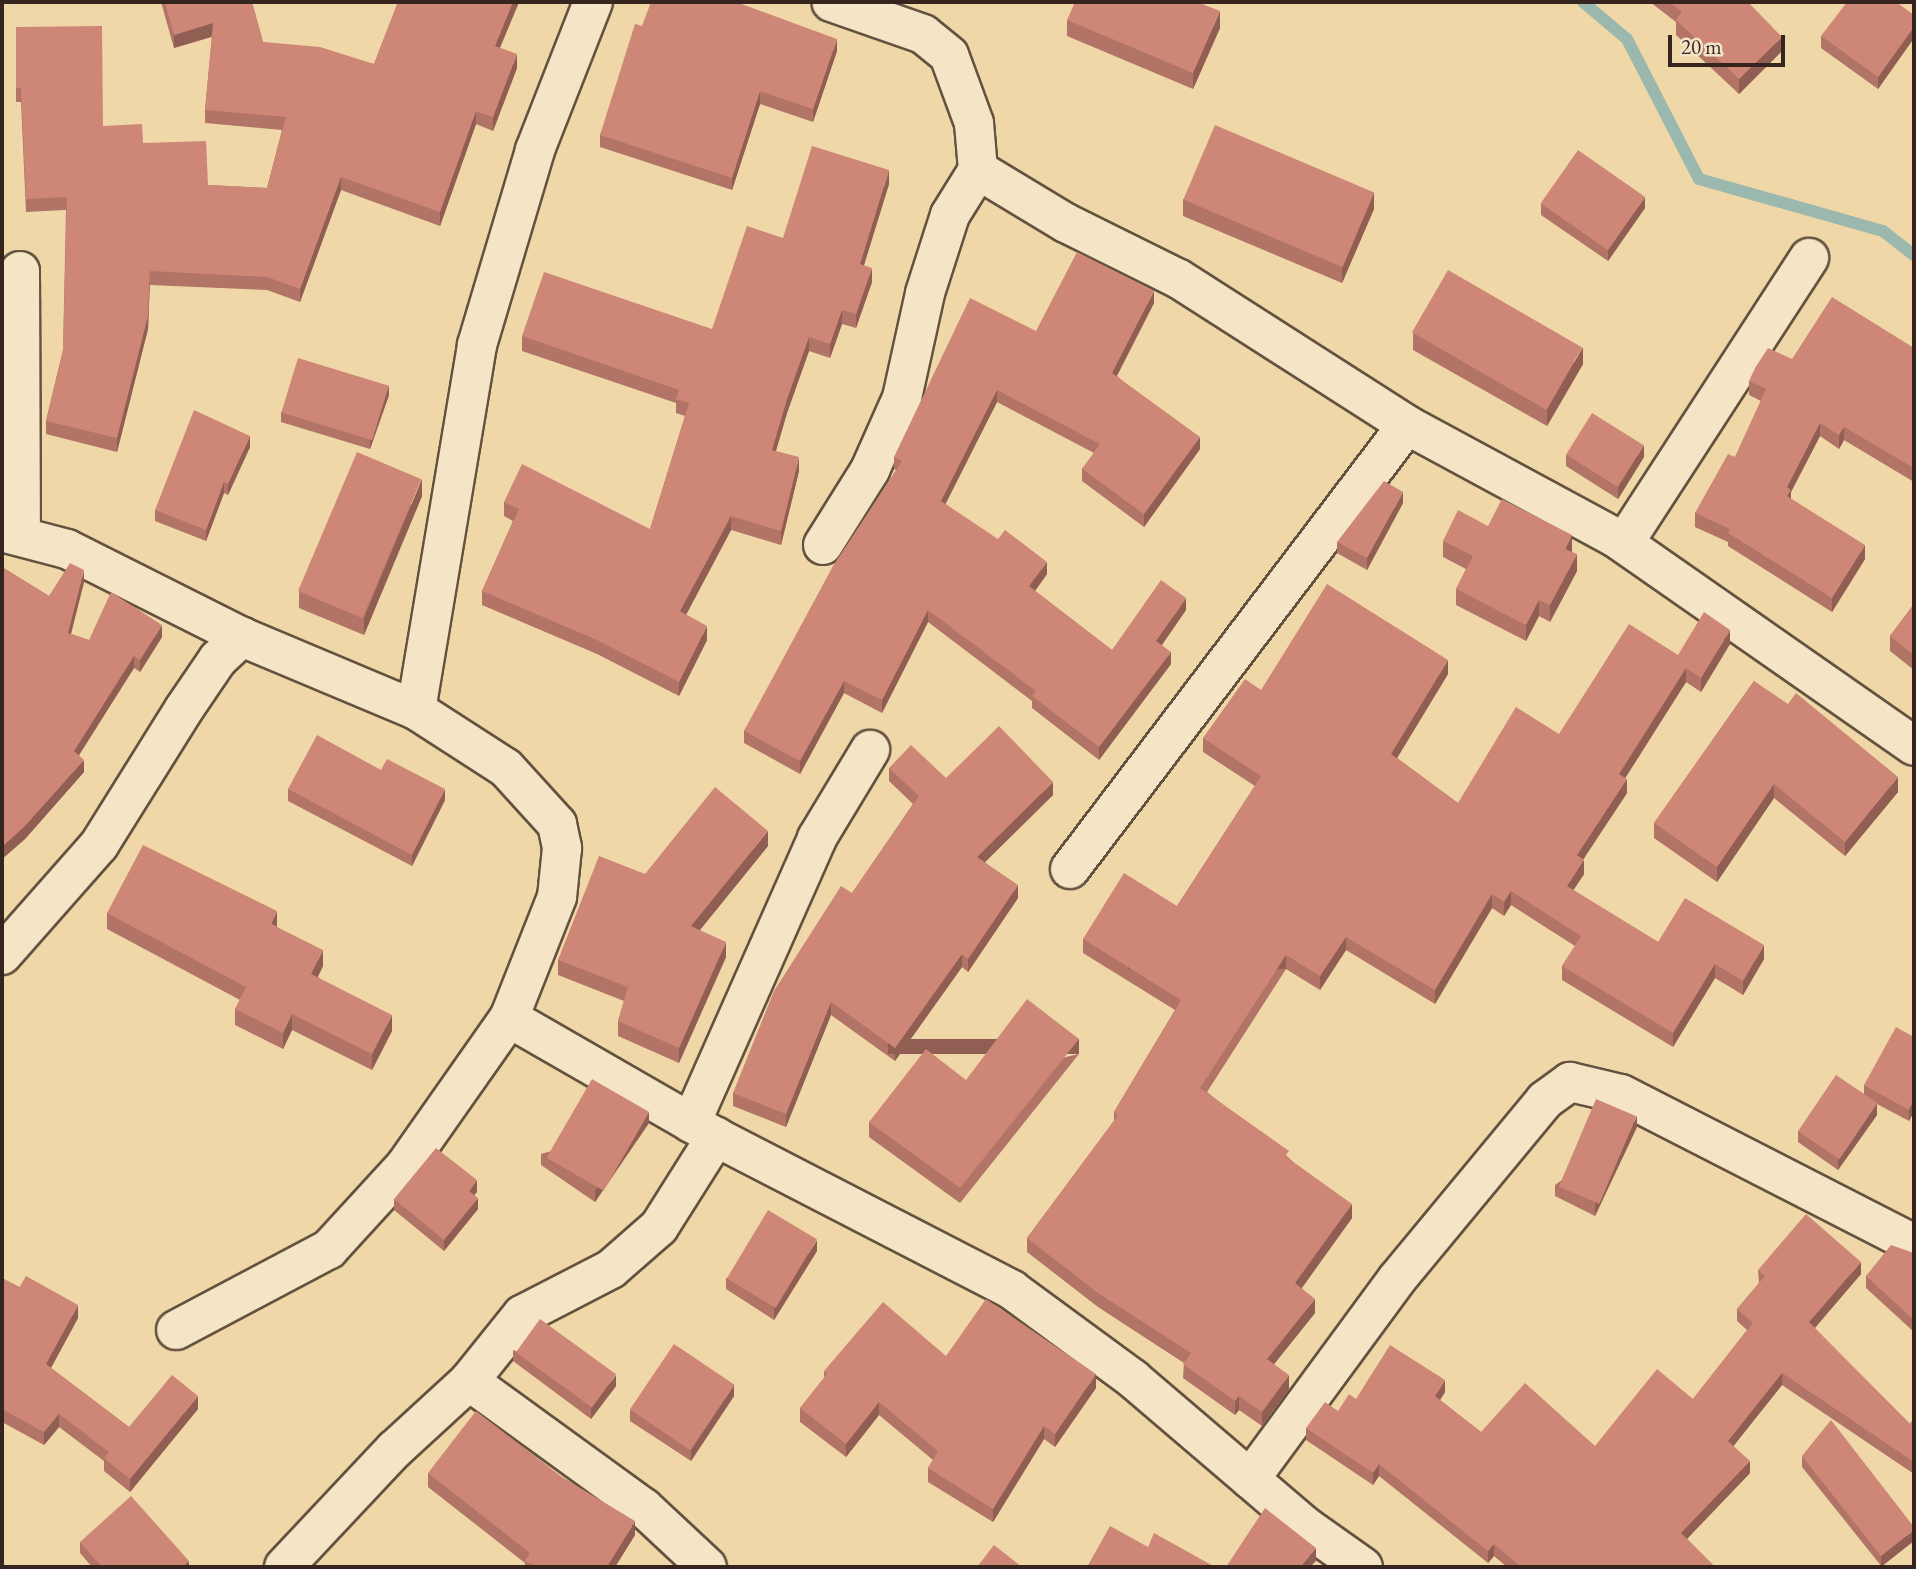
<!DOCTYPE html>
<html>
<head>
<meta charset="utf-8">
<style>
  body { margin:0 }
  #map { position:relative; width:1916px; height:1569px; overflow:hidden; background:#efd7a8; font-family:"EB Garamond",serif }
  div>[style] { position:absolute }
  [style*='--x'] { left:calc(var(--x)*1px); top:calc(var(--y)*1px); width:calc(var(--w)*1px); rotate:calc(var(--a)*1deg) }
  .stream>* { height:12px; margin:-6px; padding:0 6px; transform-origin:6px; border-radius:6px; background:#9bb8ae }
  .roads { filter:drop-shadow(2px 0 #645240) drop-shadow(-2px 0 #645240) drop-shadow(0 2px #645240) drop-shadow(0 -2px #645240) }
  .street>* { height:38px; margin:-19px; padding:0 19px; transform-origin:19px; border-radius:19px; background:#f5e5c6 }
  .wall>* { inset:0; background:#b17466 }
  .shaded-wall>* { inset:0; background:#905e53; transform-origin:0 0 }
  .building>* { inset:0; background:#ce8777; transform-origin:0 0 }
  span { translate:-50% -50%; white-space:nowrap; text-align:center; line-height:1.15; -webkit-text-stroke:5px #f5e5c6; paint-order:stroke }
  .frame { position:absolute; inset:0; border:4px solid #35251e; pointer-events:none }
  .scale { position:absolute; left:1668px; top:35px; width:117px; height:32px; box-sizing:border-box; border:4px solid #35251e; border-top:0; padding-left:9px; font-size:21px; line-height:24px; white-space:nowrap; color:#35251e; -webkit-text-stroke:5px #f5e5c6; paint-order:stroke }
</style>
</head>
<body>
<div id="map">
  <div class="stream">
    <i style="--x:1583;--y:2;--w:57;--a:40.1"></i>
    <i style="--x:1627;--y:39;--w:157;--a:62.8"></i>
    <i style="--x:1699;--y:179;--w:191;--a:15.8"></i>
    <i style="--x:1883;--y:231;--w:39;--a:38"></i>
  </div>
  <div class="roads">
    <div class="street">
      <i style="--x:978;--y:170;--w:103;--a:31.1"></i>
      <i style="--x:1066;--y:223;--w:126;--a:26.4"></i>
      <i style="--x:1179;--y:279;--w:271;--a:32.6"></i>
      <i style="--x:1407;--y:425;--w:238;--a:28.4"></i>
      <i style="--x:1616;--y:538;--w:363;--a:34.9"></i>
      <i style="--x:20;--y:271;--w:264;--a:89.8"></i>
      <i style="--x:2;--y:532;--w:67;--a:14.7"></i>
      <i style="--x:67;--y:549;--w:196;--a:26.7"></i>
      <i style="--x:242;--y:637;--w:189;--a:22.8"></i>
      <i style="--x:416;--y:710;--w:107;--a:32.8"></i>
      <i style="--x:506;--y:768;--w:76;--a:47.7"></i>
      <i style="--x:557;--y:824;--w:25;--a:78"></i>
      <i style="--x:562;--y:848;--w:49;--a:95.8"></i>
      <i style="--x:557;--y:897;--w:130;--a:111.6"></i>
      <i style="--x:509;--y:1018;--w:181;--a:125.1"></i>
      <i style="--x:405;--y:1166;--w:113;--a:132.5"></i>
      <i style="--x:329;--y:1249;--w:173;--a:152.1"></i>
      <i style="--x:1624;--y:543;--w:340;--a:-57"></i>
      <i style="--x:823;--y:545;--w:89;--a:-57.9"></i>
      <i style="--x:870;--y:470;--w:79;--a:-66"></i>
      <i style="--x:902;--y:398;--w:107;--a:-77.6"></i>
      <i style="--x:925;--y:293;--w:82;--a:-72.2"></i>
      <i style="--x:950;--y:215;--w:53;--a:-58.1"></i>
      <i style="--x:978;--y:170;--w:47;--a:-94.9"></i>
      <i style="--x:974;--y:123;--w:72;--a:-110.2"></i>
      <i style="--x:949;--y:55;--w:33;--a:-141"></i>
      <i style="--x:923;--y:34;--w:97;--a:-160.8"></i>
      <i style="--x:416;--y:710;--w:370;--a:-80.5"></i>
      <i style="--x:477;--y:345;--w:203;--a:-73.4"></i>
      <i style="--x:535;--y:150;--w:159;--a:-68.6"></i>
      <i style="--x:1070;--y:869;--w:557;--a:-52.8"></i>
      <i style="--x:2;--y:955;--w:147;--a:-48.6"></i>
      <i style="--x:99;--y:845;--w:160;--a:-58"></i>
      <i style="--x:184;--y:709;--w:60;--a:-55.8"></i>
      <i style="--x:218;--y:659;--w:33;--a:-43"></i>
      <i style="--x:509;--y:1018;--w:239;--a:29.9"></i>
      <i style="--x:716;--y:1137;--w:333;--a:27.3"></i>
      <i style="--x:1012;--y:1290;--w:150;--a:36.3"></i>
      <i style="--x:1133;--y:1379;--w:226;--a:40.5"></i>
      <i style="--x:1305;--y:1526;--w:71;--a:35.3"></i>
      <i style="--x:691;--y:1123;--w:312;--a:-66.1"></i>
      <i style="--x:817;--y:838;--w:103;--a:-58.9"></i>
      <i style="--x:469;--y:1381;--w:216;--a:36"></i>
      <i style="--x:644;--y:1508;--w:86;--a:43.1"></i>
      <i style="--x:1250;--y:1479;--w:248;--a:-53.7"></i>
      <i style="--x:1397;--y:1279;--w:232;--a:-50.4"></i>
      <i style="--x:1545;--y:1100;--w:31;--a:-36"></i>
      <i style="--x:1570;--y:1082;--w:52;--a:13.2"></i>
      <i style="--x:1621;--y:1094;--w:329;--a:27.1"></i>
      <i style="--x:284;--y:1567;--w:161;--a:-46.8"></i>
      <i style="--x:394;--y:1450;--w:102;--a:-42.6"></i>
      <i style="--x:469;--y:1381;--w:85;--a:-51.2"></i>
      <i style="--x:522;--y:1315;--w:100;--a:-27.3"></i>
      <i style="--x:611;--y:1269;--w:64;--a:-41.2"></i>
      <i style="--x:659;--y:1227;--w:107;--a:-57.7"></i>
    </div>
  </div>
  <div class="wall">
    <i style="clip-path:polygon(161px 2px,252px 2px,263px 42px,374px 64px,398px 2px,519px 2px,500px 48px,517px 68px,493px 131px,476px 124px,440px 226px,341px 190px,300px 302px,267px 290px,150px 285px,148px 329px,117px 452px,46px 434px,46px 421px,63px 350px,66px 210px,26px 212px,21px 102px,16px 102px,16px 27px,103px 126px,143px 143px,208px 185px,267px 188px,282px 130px,205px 123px,205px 110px,212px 37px,174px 48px)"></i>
    <i style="clip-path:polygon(1650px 2px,1748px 2px,1782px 51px,1739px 94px,1676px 35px,1676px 22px)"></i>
    <i style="clip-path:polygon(1914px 15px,1914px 38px,1878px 89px,1821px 48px,1821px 36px)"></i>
    <i style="clip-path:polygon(1067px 20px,1220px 28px,1193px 89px,1067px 36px)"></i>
    <i style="clip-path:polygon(642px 26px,837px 51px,813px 122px,760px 104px,732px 190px,600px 147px,600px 135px)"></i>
    <i style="clip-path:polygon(889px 184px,864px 265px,872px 282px,856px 328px,842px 324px,830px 358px,809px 351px,787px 413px,776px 451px,799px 471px,781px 545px,731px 530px,686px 615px,707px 640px,679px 696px,597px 654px,482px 605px,482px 591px,513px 521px,504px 516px,504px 502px,650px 529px,685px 416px,676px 413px,676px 403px,522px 351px,522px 336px,712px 329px,783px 238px)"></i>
    <i style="clip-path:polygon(1183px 199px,1374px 209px,1342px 283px,1183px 216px)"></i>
    <i style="clip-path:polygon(1541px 204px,1645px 208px,1608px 261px,1541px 215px)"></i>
    <i style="clip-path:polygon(1154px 303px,1117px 376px,1200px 449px,1144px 527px,1082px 481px,1082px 469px,1094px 453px,997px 402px,945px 504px,1047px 574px,1035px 591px,1112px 650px,1186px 610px,1162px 645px,1171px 664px,1099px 760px,1032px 708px,1032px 701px,928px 622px,882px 713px,844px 693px,800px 774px,744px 743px,744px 731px,896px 470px,894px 469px,894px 457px,1036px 331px)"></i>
    <i style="clip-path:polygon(1413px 333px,1583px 364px,1547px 426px,1413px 350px)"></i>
    <i style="clip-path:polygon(1914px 348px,1914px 482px,1844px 440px,1839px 449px,1820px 436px,1791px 492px,1791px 499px,1865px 559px,1832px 612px,1728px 546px,1728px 542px,1695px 527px,1695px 513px,1735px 457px,1761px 401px,1749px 395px,1749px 381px,1792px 359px)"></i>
    <i style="clip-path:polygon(389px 395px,370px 449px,281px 422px,281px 412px)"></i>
    <i style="clip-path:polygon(250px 447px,228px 495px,224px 493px,206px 541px,155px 521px,155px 510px)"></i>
    <i style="clip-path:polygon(1566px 455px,1644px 457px,1618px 499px,1566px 466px)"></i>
    <i style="clip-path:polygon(422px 496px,364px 635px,299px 608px,299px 591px)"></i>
    <i style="clip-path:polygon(1403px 503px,1367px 570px,1337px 553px,1337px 542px)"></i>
    <i style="clip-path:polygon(1488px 526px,1572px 551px,1577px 571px,1550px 622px,1539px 616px,1526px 641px,1456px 605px,1456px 589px,1466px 569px,1443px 557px,1443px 541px)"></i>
    <i style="clip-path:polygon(2px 567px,49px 596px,84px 582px,71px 634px,89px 640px,162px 637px,140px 672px,134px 668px,79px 755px,84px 772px,25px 839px,2px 859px)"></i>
    <i style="clip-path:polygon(1914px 604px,1914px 670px,1890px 651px,1890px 636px)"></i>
    <i style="clip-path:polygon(1730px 644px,1701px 692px,1686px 682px,1625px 778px,1627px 793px,1583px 859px,1584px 874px,1573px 890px,1658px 942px,1764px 959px,1743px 995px,1715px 978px,1673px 1047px,1562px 980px,1562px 966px,1575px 946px,1511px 905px,1504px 916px,1492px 908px,1435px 1004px,1346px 950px,1320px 990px,1286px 969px,1207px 1092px,1289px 1158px,1352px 1218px,1302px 1288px,1315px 1313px,1274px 1364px,1289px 1389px,1262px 1426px,1239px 1410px,1235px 1415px,1183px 1378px,1184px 1363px,1098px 1307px,1027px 1252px,1027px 1238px,1114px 1121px,1114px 1112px,1175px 1010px,1083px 953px,1083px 939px,1177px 906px,1255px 786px,1203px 752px,1203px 738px,1261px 690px,1448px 674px,1397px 758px,1458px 803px,1559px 734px,1678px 655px)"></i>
    <i style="clip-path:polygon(1754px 681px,1898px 792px,1845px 856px,1774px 798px,1717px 882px,1654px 838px,1654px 823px)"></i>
    <i style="clip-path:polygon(889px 768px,946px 778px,1053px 795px,985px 862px,1018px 898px,968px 972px,962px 967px,895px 1061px,831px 1015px,786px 1127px,733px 1106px,733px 1093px,852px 893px,913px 804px,889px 781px)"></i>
    <i style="clip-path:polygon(381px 770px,445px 800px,412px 866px,288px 801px,288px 789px)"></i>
    <i style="clip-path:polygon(768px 846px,700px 930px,726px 957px,679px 1063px,618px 1036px,618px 1021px,624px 1001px,558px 975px,558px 960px,645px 874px)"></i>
    <i style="clip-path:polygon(107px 913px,277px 927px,323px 966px,318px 977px,392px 1031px,372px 1070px,292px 1030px,283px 1049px,235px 1025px,235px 1009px,240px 1000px,107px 929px)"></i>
    <i style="clip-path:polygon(1914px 1037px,1914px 1111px,1909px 1121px,1877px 1104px,1877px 1115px,1838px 1170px,1798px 1142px,1798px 1131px,1864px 1094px,1864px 1085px)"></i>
    <i style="clip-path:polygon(1079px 1054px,960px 1203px,869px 1137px,869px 1122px,966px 1080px)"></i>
    <i style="clip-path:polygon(649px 1123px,595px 1202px,541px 1165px,541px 1154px)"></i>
    <i style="clip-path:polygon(1637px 1127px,1595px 1216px,1555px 1196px,1555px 1185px)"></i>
    <i style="clip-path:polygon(477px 1192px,474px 1195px,478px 1209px,444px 1251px,394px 1210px,394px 1199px)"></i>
    <i style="clip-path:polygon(817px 1251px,774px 1320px,726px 1289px,726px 1278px)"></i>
    <i style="clip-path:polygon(1914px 1253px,1914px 1332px,1866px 1288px,1866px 1276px)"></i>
    <i style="clip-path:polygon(1758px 1270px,1861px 1274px,1814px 1328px,1910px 1424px,1914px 1418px,1914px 1474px,1782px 1385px,1733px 1446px,1750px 1473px,1687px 1539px,1715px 1567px,1507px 1567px,1494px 1556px,1488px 1563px,1379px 1476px,1373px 1485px,1306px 1440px,1306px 1428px,1338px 1411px,1356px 1399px,1445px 1392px,1440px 1400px,1481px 1432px,1595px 1446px,1693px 1399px,1747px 1330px,1737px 1321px,1737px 1309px,1759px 1283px)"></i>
    <i style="clip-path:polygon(2px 1278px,78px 1318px,51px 1368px,129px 1427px,198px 1409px,130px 1492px,104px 1471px,104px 1461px,59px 1427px,44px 1445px,2px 1422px)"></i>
    <i style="clip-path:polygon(513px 1350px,616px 1386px,591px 1419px,513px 1361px)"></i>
    <i style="clip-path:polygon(946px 1356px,1096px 1388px,1055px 1447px,1044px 1439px,993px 1522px,928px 1482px,928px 1468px,933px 1460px,879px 1415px,846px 1457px,800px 1422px,800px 1408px,824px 1378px,824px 1371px)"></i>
    <i style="clip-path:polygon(734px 1396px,691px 1461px,630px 1421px,630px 1410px)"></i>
    <i style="clip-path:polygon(1802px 1456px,1914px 1527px,1882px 1567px,1802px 1467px)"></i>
    <i style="clip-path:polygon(428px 1473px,635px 1535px,615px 1567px,525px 1567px,525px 1563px,428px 1487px)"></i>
    <i style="clip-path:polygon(80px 1542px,189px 1567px,92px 1567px,80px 1553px)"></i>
  </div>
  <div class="shaded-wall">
    <i style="clip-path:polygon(513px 2px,519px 2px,495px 59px,495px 46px)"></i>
    <i style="clip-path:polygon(1220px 11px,1220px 28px,1193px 89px,1193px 73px)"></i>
    <i style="clip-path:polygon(213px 23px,213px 36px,174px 48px,174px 35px)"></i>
    <i style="clip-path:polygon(1914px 27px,1914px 38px,1878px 89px,1878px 77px)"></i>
    <i style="clip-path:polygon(1782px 37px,1782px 51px,1739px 94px,1739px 79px)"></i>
    <i style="clip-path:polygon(837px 39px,837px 51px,813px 122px,813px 109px)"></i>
    <i style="clip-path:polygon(517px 54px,517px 68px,493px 131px,493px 117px)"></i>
    <i style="clip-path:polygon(760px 91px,760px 104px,732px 190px,732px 178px)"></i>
    <i style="clip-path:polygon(476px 111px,476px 124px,440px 226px,440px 212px)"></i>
    <i style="clip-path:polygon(889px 170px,889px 184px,860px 278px,860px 264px)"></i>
    <i style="clip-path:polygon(341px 177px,341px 190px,300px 302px,300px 289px)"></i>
    <i style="clip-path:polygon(1374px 192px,1374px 209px,1342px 283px,1342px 267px)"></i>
    <i style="clip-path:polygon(1645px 197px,1645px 208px,1608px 261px,1608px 250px)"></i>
    <i style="clip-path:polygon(872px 268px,872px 282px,856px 328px,856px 314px)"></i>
    <i style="clip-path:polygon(150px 271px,148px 329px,117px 452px,117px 438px)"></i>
    <i style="clip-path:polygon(1154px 291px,1154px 303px,1112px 385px,1112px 373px)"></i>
    <i style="clip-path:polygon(842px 310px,842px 324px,830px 358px,830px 344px)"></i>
    <i style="clip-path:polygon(809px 337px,809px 351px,787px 413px,772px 464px,772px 450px,787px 399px)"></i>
    <i style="clip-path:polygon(1583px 347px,1583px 364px,1547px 426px,1547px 410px)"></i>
    <i style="clip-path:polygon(389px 385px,389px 395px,370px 449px,370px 439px)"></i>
    <i style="clip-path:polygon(997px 390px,997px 402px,941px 513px,941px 501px)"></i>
    <i style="clip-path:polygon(1820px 423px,1820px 436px,1791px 492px,1791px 503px,1787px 510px,1787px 487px)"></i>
    <i style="clip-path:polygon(1844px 427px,1844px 440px,1839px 449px,1839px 435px)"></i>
    <i style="clip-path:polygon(250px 436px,250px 447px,228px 495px,228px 484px)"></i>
    <i style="clip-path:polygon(1200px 437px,1200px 449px,1144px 527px,1144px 514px)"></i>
    <i style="clip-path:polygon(1644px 445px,1644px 457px,1618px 499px,1618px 487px)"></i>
    <i style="clip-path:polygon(799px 457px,799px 471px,781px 545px,781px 531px)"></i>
    <i style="clip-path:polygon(422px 479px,422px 496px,364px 635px,364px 618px)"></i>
    <i style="clip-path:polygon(224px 482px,224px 493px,206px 541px,206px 530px)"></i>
    <i style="clip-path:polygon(1403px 492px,1403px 503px,1367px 570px,1367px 558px)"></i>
    <i style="clip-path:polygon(731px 516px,731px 530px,680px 626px,680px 611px)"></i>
    <i style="clip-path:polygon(1572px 535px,1572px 551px,1565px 565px,1565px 549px)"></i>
    <i style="clip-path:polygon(1865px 545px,1865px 559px,1832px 612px,1832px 598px)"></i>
    <i style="clip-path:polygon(1577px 554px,1577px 571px,1550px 622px,1550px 605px)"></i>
    <i style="clip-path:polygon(1047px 562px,1047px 574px,1029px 599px,1029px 586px)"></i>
    <i style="clip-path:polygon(84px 570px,84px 582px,68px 645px,68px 633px)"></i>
    <i style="clip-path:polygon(1186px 598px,1186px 610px,1156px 653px,1156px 641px)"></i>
    <i style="clip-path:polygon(1539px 600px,1539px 616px,1526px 641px,1526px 625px)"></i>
    <i style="clip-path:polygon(928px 610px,928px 622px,882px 713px,882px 700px)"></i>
    <i style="clip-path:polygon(162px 625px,162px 637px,140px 672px,140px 660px)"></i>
    <i style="clip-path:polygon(707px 626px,707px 640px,679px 696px,679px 682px)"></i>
    <i style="clip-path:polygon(1730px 630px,1730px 644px,1701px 692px,1701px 678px)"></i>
    <i style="clip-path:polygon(1171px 652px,1171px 664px,1099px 760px,1099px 747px)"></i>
    <i style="clip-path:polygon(134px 656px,134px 668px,74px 763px,74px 751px)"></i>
    <i style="clip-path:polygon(1448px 660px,1448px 674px,1391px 768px,1391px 754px)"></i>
    <i style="clip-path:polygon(1686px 668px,1686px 682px,1619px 788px,1619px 774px)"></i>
    <i style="clip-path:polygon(844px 681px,844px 693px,800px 774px,800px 761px)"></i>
    <i style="clip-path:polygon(84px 760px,84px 772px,25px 839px,2px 859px,2px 847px)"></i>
    <i style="clip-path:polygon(1898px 777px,1898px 792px,1845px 856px,1845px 842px)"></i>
    <i style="clip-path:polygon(1627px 779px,1627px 793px,1577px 869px,1577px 855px)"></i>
    <i style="clip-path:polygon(1053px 782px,1053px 795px,977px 870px,977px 857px)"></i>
    <i style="clip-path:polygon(1774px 784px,1774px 798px,1717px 882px,1717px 867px)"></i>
    <i style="clip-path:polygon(445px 789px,445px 800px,412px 866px,412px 855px)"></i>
    <i style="clip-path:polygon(768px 831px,768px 846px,691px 941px,691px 926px)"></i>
    <i style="clip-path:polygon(1584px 860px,1584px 874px,1567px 900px,1567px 886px)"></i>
    <i style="clip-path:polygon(1018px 885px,1018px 898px,968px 972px,968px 959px)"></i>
    <i style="clip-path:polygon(1511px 891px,1511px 905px,1504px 916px,1504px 902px)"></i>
    <i style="clip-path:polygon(1492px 894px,1492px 908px,1435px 1004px,1435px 990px)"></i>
    <i style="clip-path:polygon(277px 911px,277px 927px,271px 924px)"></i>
    <i style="clip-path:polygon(1346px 937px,1346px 950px,1320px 990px,1320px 976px)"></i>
    <i style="clip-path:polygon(726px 942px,726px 957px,679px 1063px,679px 1048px)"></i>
    <i style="clip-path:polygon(1764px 945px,1764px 959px,1743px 995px,1743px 981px)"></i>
    <i style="clip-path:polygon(323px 950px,323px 966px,311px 990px,311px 974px)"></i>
    <i style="clip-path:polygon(962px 954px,962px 967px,895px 1061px,895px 1048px)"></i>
    <i style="left:1286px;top:955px;width:14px;height:158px;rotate:90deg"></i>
    <i style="clip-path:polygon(1715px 964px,1715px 978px,1673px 1047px,1673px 1033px)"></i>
    <i style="clip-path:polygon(831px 1002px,831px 1015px,786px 1127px,786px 1114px)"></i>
    <i style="clip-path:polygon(292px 1014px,292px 1030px,283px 1049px,283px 1033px)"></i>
    <i style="clip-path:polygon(392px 1015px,392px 1031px,372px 1070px,372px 1054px)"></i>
    <i style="left:1079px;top:1039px;width:15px;height:191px;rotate:90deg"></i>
    <i style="clip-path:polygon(1914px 1099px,1914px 1111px,1909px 1121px,1909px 1110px)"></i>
    <i style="clip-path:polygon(1877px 1103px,1877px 1115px,1838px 1170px,1838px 1159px)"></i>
    <i style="clip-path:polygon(649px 1112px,649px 1123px,595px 1202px,595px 1191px)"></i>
    <i style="clip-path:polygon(1637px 1116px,1637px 1127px,1595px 1216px,1595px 1204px)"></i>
    <i style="clip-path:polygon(477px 1180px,477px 1192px,469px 1202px,469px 1191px)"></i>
    <i style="clip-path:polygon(478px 1198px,478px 1209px,444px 1251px,444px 1240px)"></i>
    <i style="clip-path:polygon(1352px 1204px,1352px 1218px,1295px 1297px,1295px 1283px)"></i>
    <i style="clip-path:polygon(817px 1240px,817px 1251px,774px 1320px,774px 1308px)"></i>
    <i style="clip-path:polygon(1861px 1262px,1861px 1274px,1809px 1335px,1809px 1322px)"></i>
    <i style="clip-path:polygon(1315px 1299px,1315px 1313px,1267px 1373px,1267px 1359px)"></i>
    <i style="clip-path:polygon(78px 1305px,78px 1318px,46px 1377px,46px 1364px)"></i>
    <i style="clip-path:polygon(1782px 1373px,1782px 1385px,1728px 1453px,1728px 1441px)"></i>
    <i style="clip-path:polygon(1096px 1374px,1096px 1388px,1055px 1447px,1055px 1434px)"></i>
    <i style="clip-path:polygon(616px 1375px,616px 1386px,591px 1419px,591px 1408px)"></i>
    <i style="clip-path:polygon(1289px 1375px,1289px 1389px,1262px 1426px,1262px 1412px)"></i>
    <i style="clip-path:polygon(1445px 1380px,1445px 1392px,1435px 1408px,1435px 1396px)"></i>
    <i style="clip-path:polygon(734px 1385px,734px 1396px,691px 1461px,691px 1450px)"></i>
    <i style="clip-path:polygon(198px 1396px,198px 1409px,130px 1492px,130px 1479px)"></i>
    <i style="clip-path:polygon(1239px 1396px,1239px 1410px,1235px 1415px,1235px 1401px)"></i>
    <i style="clip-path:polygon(879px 1402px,879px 1415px,846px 1457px,846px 1444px)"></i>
    <i style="clip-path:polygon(59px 1414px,59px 1427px,44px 1445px,44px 1432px)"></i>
    <i style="clip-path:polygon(1044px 1426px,1044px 1439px,993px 1522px,993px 1509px)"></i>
    <i style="clip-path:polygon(1750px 1461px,1750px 1473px,1681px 1545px,1681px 1533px)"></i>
    <i style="clip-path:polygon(1379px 1464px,1379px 1476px,1373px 1485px,1373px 1473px)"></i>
    <i style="clip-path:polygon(635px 1521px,635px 1535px,615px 1567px,607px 1567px)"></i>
    <i style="clip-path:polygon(1914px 1530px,1914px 1541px,1881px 1567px,1881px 1556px)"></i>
    <i style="clip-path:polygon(1494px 1544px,1494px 1556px,1488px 1563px,1488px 1551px)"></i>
    <i style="clip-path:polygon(1316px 1548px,1316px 1561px,1310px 1567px,1300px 1567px)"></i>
    <i style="clip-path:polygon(189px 1561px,189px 1567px,182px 1567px)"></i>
  </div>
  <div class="building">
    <i style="clip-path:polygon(165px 2px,252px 2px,263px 42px,320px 47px,374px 64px,398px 2px,513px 2px,495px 46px,517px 54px,493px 117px,476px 111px,440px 212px,341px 177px,300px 289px,267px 277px,150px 271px,148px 316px,117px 438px,46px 421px,63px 350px,67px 197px,26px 199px,21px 88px,16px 88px,16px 27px,102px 26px,103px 126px,142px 124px,143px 143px,206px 141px,208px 185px,267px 188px,286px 117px,205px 110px,213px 23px,174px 35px)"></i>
    <i style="clip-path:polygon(651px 2px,736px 2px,837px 39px,813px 109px,760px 91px,732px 178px,600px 135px,635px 24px,642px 26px)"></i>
    <i style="clip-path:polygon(1075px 2px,1197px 2px,1220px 11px,1193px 73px,1067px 20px)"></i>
    <i style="clip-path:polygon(1669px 2px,1748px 2px,1782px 37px,1739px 79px,1676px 20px,1682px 12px)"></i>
    <i style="clip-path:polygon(1847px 2px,1896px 2px,1914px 15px,1914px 27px,1878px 77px,1821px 36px)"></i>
    <i style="left:1215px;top:125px;width:173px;height:81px;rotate:23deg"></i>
    <i style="clip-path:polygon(812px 146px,889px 170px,860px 264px,872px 268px,856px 314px,842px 310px,830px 344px,809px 337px,787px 399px,772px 450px,799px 457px,781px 531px,731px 516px,680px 611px,707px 626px,679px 682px,597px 640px,482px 591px,519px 509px,504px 502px,522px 464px,650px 529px,689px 403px,676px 399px,679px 390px,522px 336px,544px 272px,712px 329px,747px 226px,783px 238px)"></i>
    <i style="left:1578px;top:150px;width:82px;height:65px;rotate:35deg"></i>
    <i style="clip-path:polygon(1077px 252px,1154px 291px,1112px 373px,1200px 437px,1144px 514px,1082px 469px,1100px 444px,997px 390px,941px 501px,998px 539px,1005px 530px,1047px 562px,1029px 586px,1112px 650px,1161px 580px,1186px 598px,1156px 641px,1171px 652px,1099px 747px,1032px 696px,1036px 691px,928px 610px,882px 700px,844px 681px,800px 761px,744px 731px,833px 566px,902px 461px,894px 457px,970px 298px,1036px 331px)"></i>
    <i style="left:1448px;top:270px;width:155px;height:72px;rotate:30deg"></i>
    <i style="clip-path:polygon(1832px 297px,1914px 348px,1914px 468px,1844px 427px,1839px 435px,1820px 423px,1787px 487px,1791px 490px,1787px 496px,1865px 545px,1832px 598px,1728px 533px,1730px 529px,1695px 513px,1728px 454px,1735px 457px,1766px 389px,1749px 381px,1755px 368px,1768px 348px,1792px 359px)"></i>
    <i style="left:298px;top:358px;width:95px;height:57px;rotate:17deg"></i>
    <i style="clip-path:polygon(194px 410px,250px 436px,228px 484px,224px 482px,206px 530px,155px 510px)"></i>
    <i style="left:1592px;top:413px;width:61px;height:49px;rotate:32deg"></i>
    <i style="left:357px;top:452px;width:70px;height:151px;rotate:23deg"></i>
    <i style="clip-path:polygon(1384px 481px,1403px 492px,1367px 558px,1337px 542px)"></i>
    <i style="clip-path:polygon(1502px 499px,1572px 535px,1565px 549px,1577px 554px,1550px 605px,1539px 600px,1526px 625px,1456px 589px,1473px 556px,1443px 541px,1458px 510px,1488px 526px)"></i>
    <i style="clip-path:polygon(70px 563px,84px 570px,68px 633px,89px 640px,111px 592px,162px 625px,140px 660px,134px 656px,74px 751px,84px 760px,25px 826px,2px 847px,2px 567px,49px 596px)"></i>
    <i style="clip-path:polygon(1327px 584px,1448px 660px,1391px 754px,1458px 803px,1516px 707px,1559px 734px,1629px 624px,1678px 655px,1704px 612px,1730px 630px,1701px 678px,1686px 668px,1619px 774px,1627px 779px,1577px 855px,1584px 860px,1567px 886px,1658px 942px,1685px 898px,1764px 945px,1743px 981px,1715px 964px,1673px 1033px,1562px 966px,1581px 936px,1511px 891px,1504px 902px,1492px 894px,1435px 990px,1346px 937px,1320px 976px,1286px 955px,1200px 1088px,1289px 1151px,1285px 1156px,1352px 1204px,1295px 1283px,1315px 1299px,1267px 1359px,1289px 1375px,1262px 1412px,1239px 1396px,1235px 1401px,1183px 1364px,1191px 1353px,1098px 1293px,1027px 1238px,1118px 1115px,1114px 1112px,1181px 1000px,1083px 939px,1124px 873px,1177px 906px,1261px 776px,1203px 738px,1245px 679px,1261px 690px)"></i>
    <i style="clip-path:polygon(1914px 604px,1914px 655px,1890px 636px)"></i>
    <i style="clip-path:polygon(1754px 681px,1788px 704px,1796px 693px,1898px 777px,1845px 842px,1774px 784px,1717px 867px,1654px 823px)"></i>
    <i style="clip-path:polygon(999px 726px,1053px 782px,977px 857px,1018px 885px,968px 959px,962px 954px,895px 1048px,831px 1002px,786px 1114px,733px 1093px,774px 991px,841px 886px,852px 893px,919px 796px,889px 768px,911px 745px,946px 778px)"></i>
    <i style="clip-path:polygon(317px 735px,381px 770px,387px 759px,445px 789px,412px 855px,288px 789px)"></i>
    <i style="clip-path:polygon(715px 787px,768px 831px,691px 926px,726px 942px,679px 1048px,618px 1021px,628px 987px,558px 960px,599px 856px,645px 874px)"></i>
    <i style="clip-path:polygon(143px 845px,277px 911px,271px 924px,323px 950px,311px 974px,392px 1015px,372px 1054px,292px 1014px,283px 1033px,235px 1009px,246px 987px,107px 913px)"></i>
    <i style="clip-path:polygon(1027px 999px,1079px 1039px,960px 1188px,869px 1122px,926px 1049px,966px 1080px)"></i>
    <i style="clip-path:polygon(1896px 1027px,1914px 1037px,1914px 1099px,1909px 1110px,1864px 1085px)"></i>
    <i style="left:1836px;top:1075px;width:50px;height:68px;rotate:34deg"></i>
    <i style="left:592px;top:1079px;width:66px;height:91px;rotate:30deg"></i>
    <i style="left:1596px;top:1099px;width:44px;height:95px;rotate:23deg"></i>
    <i style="clip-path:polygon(436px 1148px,477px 1180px,469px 1191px,478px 1198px,444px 1240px,394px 1199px)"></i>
    <i style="left:768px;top:1210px;width:57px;height:80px;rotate:31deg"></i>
    <i style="clip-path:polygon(1806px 1214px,1861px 1262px,1809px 1322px,1910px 1424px,1914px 1418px,1914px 1462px,1782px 1373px,1728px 1441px,1750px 1461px,1681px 1533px,1715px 1567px,1521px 1567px,1494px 1544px,1488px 1551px,1379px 1464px,1373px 1473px,1306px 1428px,1325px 1402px,1338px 1411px,1349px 1394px,1356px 1399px,1390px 1345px,1445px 1380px,1435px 1396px,1481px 1432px,1525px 1383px,1595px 1446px,1657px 1369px,1693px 1399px,1753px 1323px,1737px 1309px,1765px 1276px,1758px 1270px)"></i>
    <i style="clip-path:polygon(1891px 1245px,1914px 1253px,1914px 1320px,1866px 1276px)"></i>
    <i style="clip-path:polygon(26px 1276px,78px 1305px,46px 1364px,129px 1427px,172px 1375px,198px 1396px,130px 1479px,104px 1458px,109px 1452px,59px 1414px,44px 1432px,2px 1409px,2px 1278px,19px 1288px)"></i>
    <i style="clip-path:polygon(986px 1299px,1096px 1374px,1055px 1434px,1044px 1426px,993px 1509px,928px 1468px,938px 1451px,879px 1402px,846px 1444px,800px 1408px,827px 1374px,824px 1371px,883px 1302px,946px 1356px)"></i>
    <i style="left:540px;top:1319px;width:94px;height:41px;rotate:36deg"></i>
    <i style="left:674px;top:1344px;width:73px;height:79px;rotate:34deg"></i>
    <i style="clip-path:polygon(476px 1411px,562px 1477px,635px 1521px,607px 1567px,537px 1567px,525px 1561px,530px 1553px,428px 1473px)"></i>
    <i style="clip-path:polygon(1831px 1420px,1914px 1527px,1914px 1530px,1881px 1556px,1802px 1456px)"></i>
    <i style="clip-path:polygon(131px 1496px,189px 1561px,182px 1567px,102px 1567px,80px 1542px)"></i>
    <i style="clip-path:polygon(1265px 1508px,1316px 1548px,1300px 1567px,1226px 1567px)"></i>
    <i style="clip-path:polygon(1110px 1526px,1148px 1547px,1154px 1533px,1215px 1567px,1087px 1567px)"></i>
    <i style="clip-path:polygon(994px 1545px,1022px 1567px,977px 1567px)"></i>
  </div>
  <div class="frame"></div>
  <div class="scale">20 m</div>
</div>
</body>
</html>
